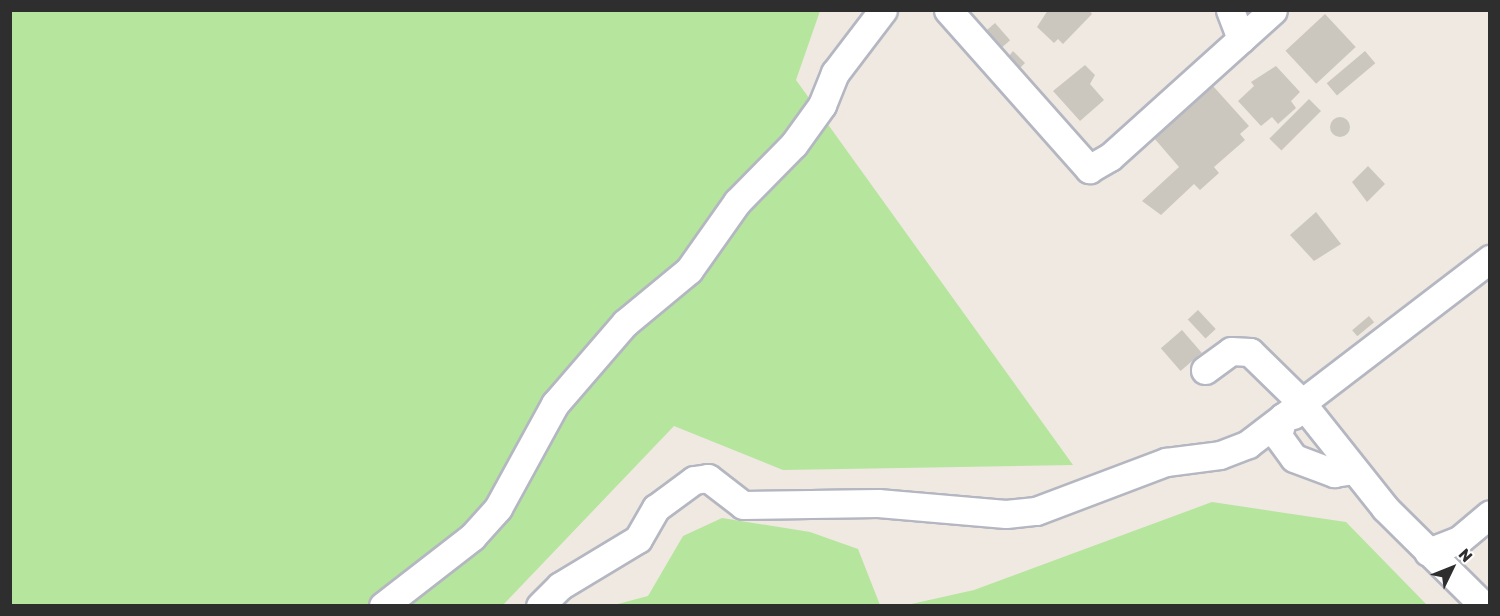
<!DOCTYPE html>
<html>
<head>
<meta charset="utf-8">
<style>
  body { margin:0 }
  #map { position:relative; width:1500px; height:616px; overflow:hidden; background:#efe9e1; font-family:Rubik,sans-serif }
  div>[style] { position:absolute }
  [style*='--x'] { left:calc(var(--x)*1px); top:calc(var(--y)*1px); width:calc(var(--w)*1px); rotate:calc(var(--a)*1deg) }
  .green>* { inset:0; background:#b6e59e }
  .building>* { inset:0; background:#cbc7bf; transform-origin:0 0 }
  .round { border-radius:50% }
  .roads { filter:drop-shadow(2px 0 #b4b7c1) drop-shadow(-2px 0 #b4b7c1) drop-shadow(0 2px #b4b7c1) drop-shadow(0 -2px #b4b7c1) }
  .minor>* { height:27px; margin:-13.5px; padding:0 13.5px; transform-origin:13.5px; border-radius:13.5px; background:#fff }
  span { translate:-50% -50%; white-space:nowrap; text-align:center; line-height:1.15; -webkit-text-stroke:6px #fff; paint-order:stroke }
  .frame { position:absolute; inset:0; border:12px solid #2e2e2e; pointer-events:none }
  .north { position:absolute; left:1422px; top:538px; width:60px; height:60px; -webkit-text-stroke:4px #fff; paint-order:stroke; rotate:47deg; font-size:16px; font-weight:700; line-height:24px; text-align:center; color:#2e2e2e }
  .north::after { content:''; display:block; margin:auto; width:21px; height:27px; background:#2e2e2e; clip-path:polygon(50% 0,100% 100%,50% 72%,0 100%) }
</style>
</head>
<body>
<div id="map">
  <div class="green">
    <i style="clip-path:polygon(10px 11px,820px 11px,796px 80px,1073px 465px,783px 470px,674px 426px,503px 605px,11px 605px)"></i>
    <i style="clip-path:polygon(1212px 502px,1346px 522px,1427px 605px,907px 605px,974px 590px)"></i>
    <i style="clip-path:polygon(722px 518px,810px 532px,858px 549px,880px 605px,614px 605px,648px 596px,683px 536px)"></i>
  </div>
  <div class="building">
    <i style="clip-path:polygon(1048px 10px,1089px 10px,1092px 14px,1063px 44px,1058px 39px,1054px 43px,1037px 27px)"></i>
    <i style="left:1325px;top:14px;width:45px;height:54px;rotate:47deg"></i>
    <i style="left:995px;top:23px;width:23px;height:11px;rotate:49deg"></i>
    <i style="clip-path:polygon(1013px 51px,1025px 63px,1020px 68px,1009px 56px)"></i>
    <i style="left:1365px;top:51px;width:16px;height:50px;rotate:50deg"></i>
    <i style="clip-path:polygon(1085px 65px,1095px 75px,1090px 84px,1104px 100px,1080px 121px,1053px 91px)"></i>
    <i style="clip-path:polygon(1276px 66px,1300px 92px,1291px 101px,1296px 108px,1278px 124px,1272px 117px,1261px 126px,1238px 101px,1254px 86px,1251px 82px)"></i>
    <i style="clip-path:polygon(1213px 86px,1249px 126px,1240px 134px,1245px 140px,1214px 167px,1219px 173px,1200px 190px,1194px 184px,1161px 215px,1142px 201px,1179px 167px,1154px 138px)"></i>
    <i style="left:1309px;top:99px;width:17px;height:56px;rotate:45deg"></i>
    <i class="round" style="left:1330px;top:117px;width:20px;height:20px"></i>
    <i style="clip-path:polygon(1368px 166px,1385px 184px,1367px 202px,1352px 182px)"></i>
    <i style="clip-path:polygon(1316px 212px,1341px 244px,1314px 261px,1290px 235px)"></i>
    <i style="left:1198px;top:310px;width:26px;height:14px;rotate:47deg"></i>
    <i style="left:1369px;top:316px;width:8px;height:22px;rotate:50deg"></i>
    <i style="left:1182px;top:330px;width:30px;height:28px;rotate:49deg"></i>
  </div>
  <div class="roads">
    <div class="minor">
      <i style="--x:948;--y:10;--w:213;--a:48.4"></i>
      <i style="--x:1089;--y:169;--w:24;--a:-30"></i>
      <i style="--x:1110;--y:157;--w:219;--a:-42"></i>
      <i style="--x:1230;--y:10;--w:31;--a:69"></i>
      <i style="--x:1205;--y:370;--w:32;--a:-36"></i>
      <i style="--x:1231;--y:351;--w:19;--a:3"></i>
      <i style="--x:1250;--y:352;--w:70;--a:44.4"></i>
      <i style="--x:1300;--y:401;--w:137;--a:51.5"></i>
      <i style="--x:1385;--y:508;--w:139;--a:44.7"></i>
      <i style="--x:1293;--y:415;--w:10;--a:169"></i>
      <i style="--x:1283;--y:417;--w:20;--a:105"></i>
      <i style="--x:1278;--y:436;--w:27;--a:54"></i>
      <i style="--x:1294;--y:458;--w:43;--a:20.6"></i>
      <i style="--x:1334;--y:473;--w:18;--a:-9"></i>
      <i style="--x:1428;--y:552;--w:33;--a:-21"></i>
      <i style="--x:1459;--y:540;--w:40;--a:-40"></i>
      <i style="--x:383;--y:606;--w:113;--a:-37.8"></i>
      <i style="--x:472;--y:537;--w:39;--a:-48"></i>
      <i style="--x:498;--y:508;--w:119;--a:-61.3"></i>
      <i style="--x:555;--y:404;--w:107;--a:-49.2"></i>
      <i style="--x:625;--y:323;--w:83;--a:-39.6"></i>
      <i style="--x:689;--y:270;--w:83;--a:-54.8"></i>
      <i style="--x:737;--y:202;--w:81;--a:-45.5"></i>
      <i style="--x:794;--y:144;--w:48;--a:-54.3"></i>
      <i style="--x:822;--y:105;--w:35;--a:-68"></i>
      <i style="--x:835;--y:73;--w:79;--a:-52.7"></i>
      <i style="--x:540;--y:606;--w:28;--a:-45"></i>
      <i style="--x:560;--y:586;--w:91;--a:-31.1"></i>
      <i style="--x:638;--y:539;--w:36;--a:-60"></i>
      <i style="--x:656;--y:508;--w:47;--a:-36.4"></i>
      <i style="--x:694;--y:480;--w:14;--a:-8"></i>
      <i style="--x:708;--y:478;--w:44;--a:37.6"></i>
      <i style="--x:743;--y:505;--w:135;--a:-0.8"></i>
      <i style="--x:878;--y:503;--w:128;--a:4.9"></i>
      <i style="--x:1006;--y:514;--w:30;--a:-6"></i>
      <i style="--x:1036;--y:511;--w:139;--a:-20.7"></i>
      <i style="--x:1166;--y:462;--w:54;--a:-7.4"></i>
      <i style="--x:1220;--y:455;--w:30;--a:-21"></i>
      <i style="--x:1248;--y:444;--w:305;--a:-37.4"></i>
    </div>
  </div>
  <div class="frame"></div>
  <div class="north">N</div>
</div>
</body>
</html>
